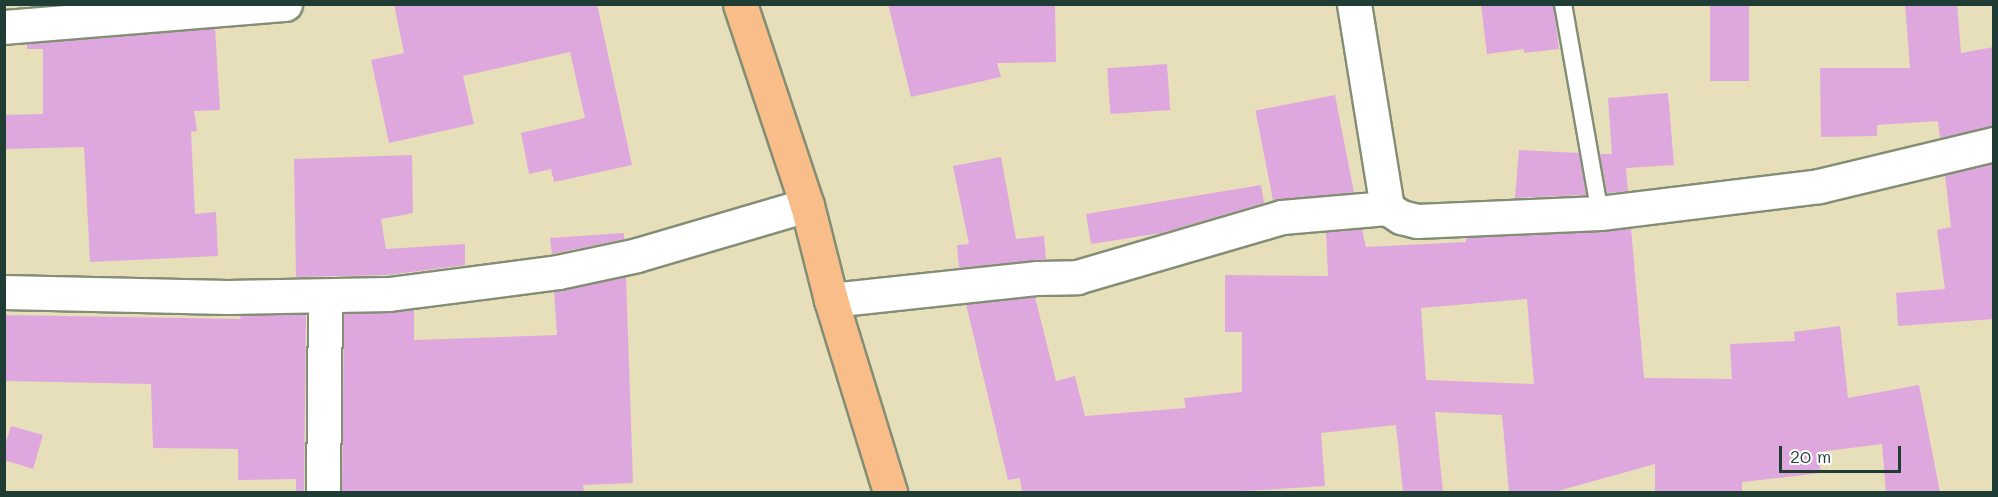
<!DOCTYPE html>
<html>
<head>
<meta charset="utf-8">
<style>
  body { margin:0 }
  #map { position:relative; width:1998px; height:497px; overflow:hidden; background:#e7dfb9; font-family:Mali,sans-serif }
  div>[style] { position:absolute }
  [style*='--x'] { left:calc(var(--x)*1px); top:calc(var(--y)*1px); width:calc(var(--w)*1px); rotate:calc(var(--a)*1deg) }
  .building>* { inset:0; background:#dea8df; transform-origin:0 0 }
  .roads { filter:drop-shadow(2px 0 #838e76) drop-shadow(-2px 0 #838e76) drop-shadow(0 2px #838e76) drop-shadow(0 -2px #838e76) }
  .service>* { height:16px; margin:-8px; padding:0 8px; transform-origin:8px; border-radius:8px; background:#fff }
  .minor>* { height:33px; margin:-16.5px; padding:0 16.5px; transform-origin:16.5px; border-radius:16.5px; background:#fff }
  .primary>* { height:33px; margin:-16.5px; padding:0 16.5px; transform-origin:16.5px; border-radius:16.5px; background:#f8bd89 }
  span { translate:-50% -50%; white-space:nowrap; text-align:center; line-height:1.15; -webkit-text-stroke:4.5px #fff; paint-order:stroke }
  .frame { position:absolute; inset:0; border:6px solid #1f3d34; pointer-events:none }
  .scale { position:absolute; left:1779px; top:446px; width:122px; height:27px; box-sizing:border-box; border:3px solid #1f3d34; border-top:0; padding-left:8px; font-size:18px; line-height:21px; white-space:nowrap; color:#1f3d34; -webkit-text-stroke:4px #fff; paint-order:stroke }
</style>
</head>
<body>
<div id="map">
  <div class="building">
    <i style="clip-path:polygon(394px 4px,597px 4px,632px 165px,554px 182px,551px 169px,529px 174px,521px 133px,585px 118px,570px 52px,463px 76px,474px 124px,389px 143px,371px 60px,404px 53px)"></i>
    <i style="clip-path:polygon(888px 4px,1055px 4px,1056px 62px,997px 63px,1001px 77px,911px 97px)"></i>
    <i style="clip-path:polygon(1481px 4px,1553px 4px,1559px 49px,1524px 53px,1524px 49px,1487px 54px)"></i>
    <i style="left:1710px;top:4px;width:39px;height:77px"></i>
    <i style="clip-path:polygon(1905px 4px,1957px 4px,1961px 53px,1994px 47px,1994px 126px,1940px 138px,1938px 121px,1877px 125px,1877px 136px,1821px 137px,1820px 68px,1910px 68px)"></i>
    <i style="clip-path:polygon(215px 28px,220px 110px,194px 111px,197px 131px,191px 132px,195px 214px,216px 212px,218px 256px,90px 262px,84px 147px,4px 149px,4px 115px,43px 114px,43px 49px,27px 49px,27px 44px)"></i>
    <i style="left:1167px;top:64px;width:46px;height:60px;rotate:86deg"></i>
    <i style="clip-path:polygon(1668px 93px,1674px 165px,1626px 168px,1628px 191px,1607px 193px,1600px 154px,1612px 154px,1608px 98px)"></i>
    <i style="left:1335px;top:95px;width:99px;height:81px;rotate:79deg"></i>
    <i style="clip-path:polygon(1519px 150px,1579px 153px,1586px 195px,1515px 198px)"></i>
    <i style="clip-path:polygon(412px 155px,413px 213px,381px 219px,386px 249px,465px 244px,465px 265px,388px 275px,296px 277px,294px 159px)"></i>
    <i style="clip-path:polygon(1001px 157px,1016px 239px,1044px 236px,1046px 259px,959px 268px,957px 245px,969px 244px,953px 166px)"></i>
    <i style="clip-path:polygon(1994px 163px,1994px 319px,1898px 326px,1896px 293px,1945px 289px,1937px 230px,1951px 227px,1945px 175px)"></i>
    <i style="clip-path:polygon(1261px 185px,1264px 203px,1161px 233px,1091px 244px,1086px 214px)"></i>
    <i style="clip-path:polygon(evenodd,1631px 228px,1644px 378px,1732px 379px,1730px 344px,1795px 341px,1794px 332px,1840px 326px,1848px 398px,1919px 385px,1940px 492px,1886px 492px,1882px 444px,1818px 452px,1821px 473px,1742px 482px,1742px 492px,1655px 492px,1655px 464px,1554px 492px,1509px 492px,1502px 415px,1435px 412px,1443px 492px,1403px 492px,1396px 425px,1321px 433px,1325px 486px,1228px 492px,1022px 492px,1020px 478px,1008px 480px,966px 304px,1035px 297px,1056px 381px,1075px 376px,1085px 416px,1186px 408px,1184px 398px,1242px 392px,1242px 332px,1225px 332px,1225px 275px,1328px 276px,1326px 232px,1362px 229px,1366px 247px,1466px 242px,1466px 238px,1631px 228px,1527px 299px,1534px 384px,1426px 380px,1421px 308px,1527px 299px)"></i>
    <i style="clip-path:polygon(624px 233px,624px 239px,552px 254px,550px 238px)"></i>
    <i style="clip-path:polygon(626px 277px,633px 483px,583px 485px,584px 492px,342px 492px,344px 314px,414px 310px,414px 340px,557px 335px,554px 291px)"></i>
    <i style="clip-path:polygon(306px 314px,304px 492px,296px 492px,296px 479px,238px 480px,238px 449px,153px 448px,151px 384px,4px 381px,4px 315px,241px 319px,240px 316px)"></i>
    <i style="clip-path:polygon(11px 426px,43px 435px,33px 469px,4px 460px,4px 448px)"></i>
  </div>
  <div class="roads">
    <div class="service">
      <i style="--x:1563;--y:4;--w:212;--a:80"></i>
    </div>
    <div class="minor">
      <i style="--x:1354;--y:4;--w:207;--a:80.8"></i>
      <i style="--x:4;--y:27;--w:282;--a:-4.7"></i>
      <i style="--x:4;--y:292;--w:223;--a:1.3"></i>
      <i style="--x:227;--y:297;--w:162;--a:-1.1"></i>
      <i style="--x:389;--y:294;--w:170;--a:-7.4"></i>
      <i style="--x:558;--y:272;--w:81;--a:-12.1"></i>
      <i style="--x:637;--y:255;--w:177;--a:-16.4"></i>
      <i style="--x:831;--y:300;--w:208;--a:-6.1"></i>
      <i style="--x:1038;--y:278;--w:39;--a:-1"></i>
      <i style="--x:1077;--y:277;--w:214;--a:-16.3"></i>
      <i style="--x:1282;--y:217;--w:105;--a:-4.9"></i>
      <i style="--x:1387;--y:208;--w:17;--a:33"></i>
      <i style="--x:1401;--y:217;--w:16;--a:14"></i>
      <i style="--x:1417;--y:221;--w:183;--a:-2.5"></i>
      <i style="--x:1600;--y:213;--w:221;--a:-7"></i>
      <i style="--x:1819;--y:186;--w:180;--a:-13.5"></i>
      <i style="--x:323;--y:492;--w:196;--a:-89.4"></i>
    </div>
    <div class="primary">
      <i style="--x:740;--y:4;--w:212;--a:71.6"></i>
      <i style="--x:807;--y:205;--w:98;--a:75.8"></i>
      <i style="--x:831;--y:300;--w:201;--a:72.9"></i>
    </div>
  </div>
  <div class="frame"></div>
  <div class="scale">20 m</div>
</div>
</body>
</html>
